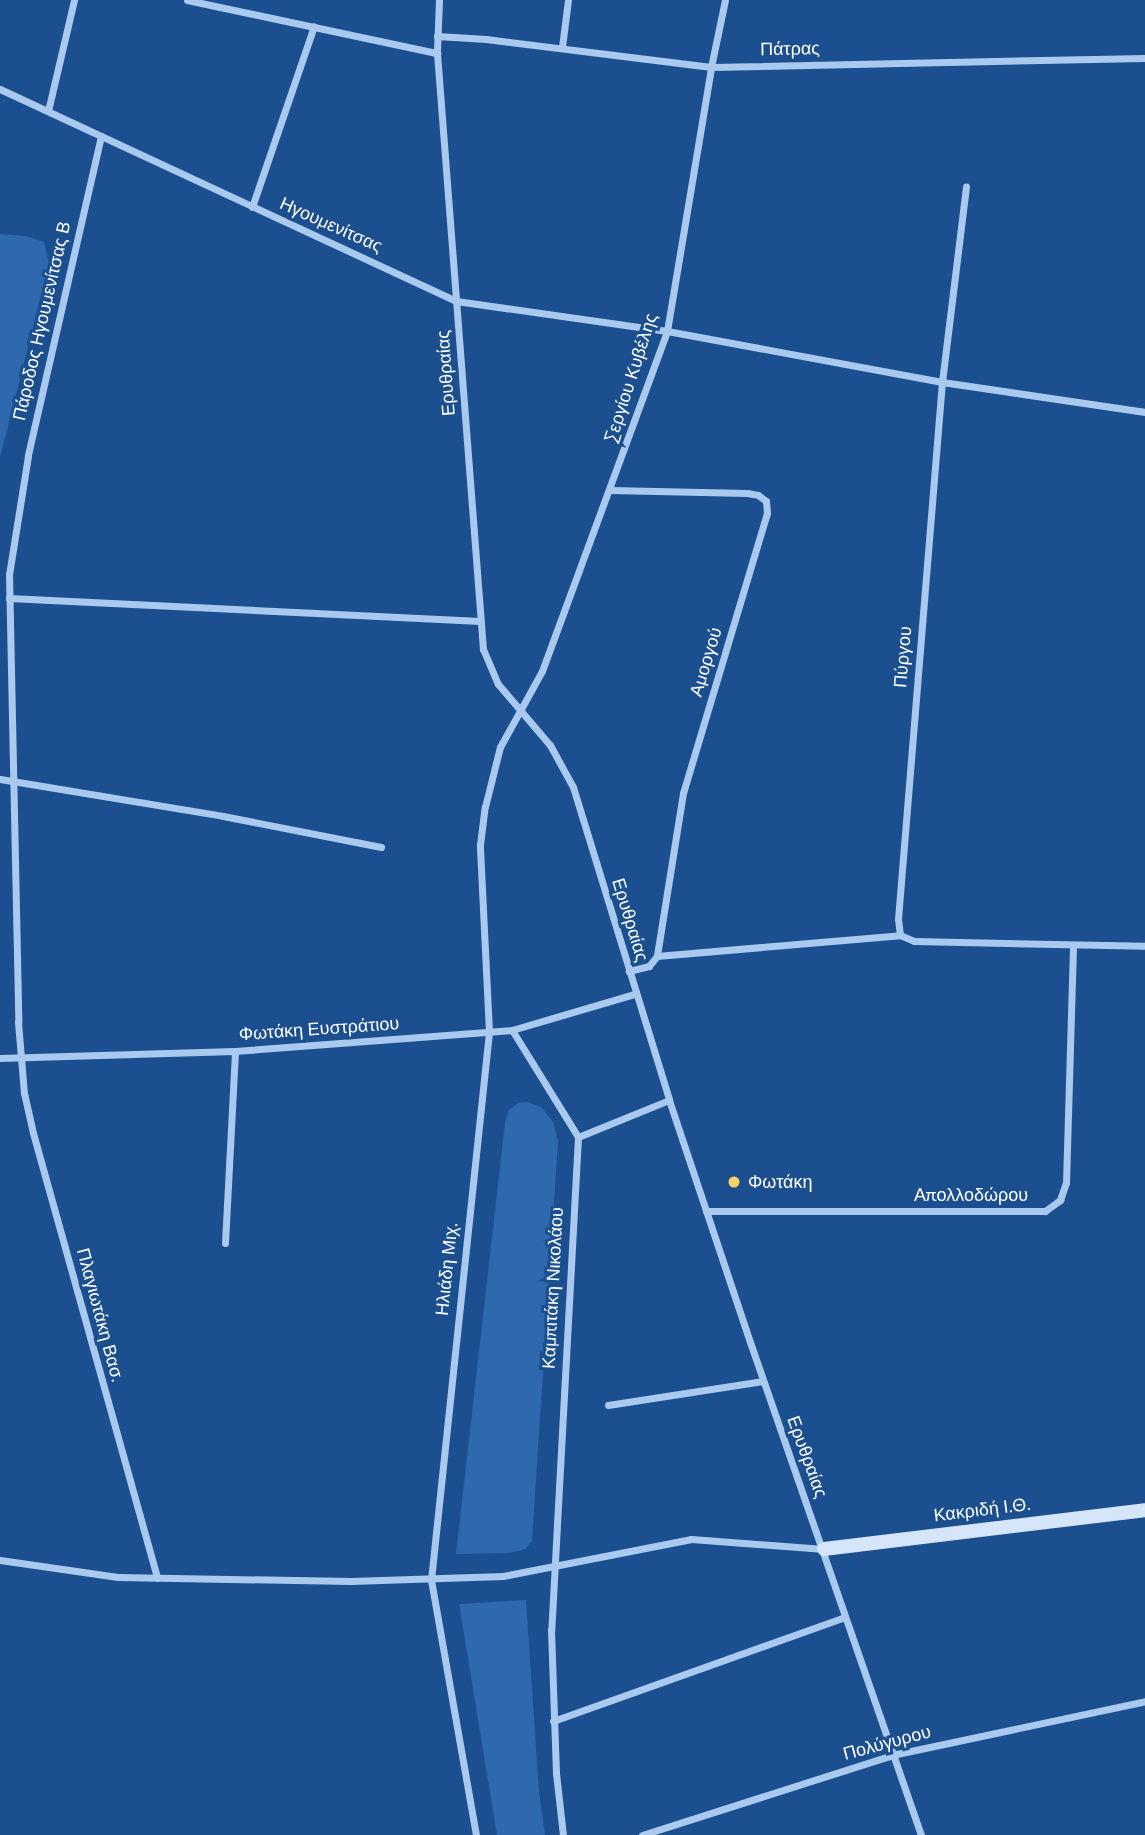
<!DOCTYPE html>
<html>
<head>
<meta charset="utf-8">
<style>
  body { margin:0 }
  #map { position:relative; width:1145px; height:1835px; overflow:hidden; background:#1b4f8f; font-family:"Nunito Sans",sans-serif }
  div>[style] { position:absolute }
  [style*='--x'] { left:calc(var(--x)*1px); top:calc(var(--y)*1px); width:calc(var(--w)*1px); rotate:calc(var(--a)*1deg) }
  .green>* { inset:0; background:#2e69ad }
  .street>* { height:7px; margin:-3.5px; padding:0 3.5px; transform-origin:3.5px; border-radius:3.5px; background:#a9c9ee }
  .secondary>* { height:14px; margin:-7px; padding:0 7px; transform-origin:7px; border-radius:7px; background:#d6e6fa }
  .dots>* { width:19px; height:19px; translate:-50% -50%; box-sizing:border-box; border:4px solid #1b4f8f; border-radius:50% }
  span { translate:-50% -50%; white-space:nowrap; text-align:center; line-height:1.15; -webkit-text-stroke:6px #1b4f8f; paint-order:stroke }
  .street-label { font-size:18px; color:#fff }
  .poi-label { font-size:18px; color:#fff }
  .left { translate:0 -50%; text-align:left }
</style>
</head>
<body>
<div id="map">
  <div class="green">
    <i style="clip-path:polygon(0 234px,26px 236px,44px 242px,49px 263px,0 458px)"></i>
    <i style="clip-path:polygon(528px 1102px,541px 1107px,553px 1122px,558px 1141px,532px 1541px,525px 1549px,510px 1553px,456px 1554px,505px 1123px,509px 1110px,518px 1103px)"></i>
    <i style="clip-path:polygon(526px 1600px,539px 1792px,545px 1835px,497px 1835px,459px 1604px)"></i>
  </div>
  <div class="street">
    <i style="--x:187;--y:0;--w:256;--a:12"></i>
    <i style="--x:439;--y:0;--w:53;--a:92.2"></i>
    <i style="--x:437;--y:53;--w:598;--a:85.59"></i>
    <i style="--x:483;--y:649;--w:38;--a:67"></i>
    <i style="--x:498;--y:684;--w:80;--a:49.6"></i>
    <i style="--x:550;--y:745;--w:48;--a:61.3"></i>
    <i style="--x:573;--y:787;--w:327;--a:72.9"></i>
    <i style="--x:669;--y:1100;--w:255;--a:71.5"></i>
    <i style="--x:750;--y:1342;--w:522;--a:70.87"></i>
    <i style="--x:437;--y:36;--w:49;--a:3.5"></i>
    <i style="--x:486;--y:39;--w:227;--a:7.1"></i>
    <i style="--x:711;--y:67;--w:434;--a:-1.2"></i>
    <i style="--x:562;--y:47;--w:47;--a:-82.7"></i>
    <i style="--x:0;--y:89;--w:503;--a:24.93"></i>
    <i style="--x:456;--y:301;--w:213;--a:8.1"></i>
    <i style="--x:667;--y:331;--w:280;--a:10.5"></i>
    <i style="--x:942;--y:382;--w:205;--a:8.4"></i>
    <i style="--x:48;--y:111;--w:114;--a:-76.8"></i>
    <i style="--x:101;--y:136;--w:328;--a:102.9"></i>
    <i style="--x:28;--y:456;--w:120;--a:99.1"></i>
    <i style="--x:9;--y:574;--w:448;--a:88.8"></i>
    <i style="--x:18;--y:1022;--w:71;--a:85.2"></i>
    <i style="--x:24;--y:1093;--w:41;--a:77.3"></i>
    <i style="--x:33;--y:1133;--w:462;--a:74.4"></i>
    <i style="--x:252;--y:207;--w:191;--a:-71.1"></i>
    <i style="--x:610;--y:490;--w:137;--a:1.3"></i>
    <i style="--x:747;--y:493;--w:11;--a:10"></i>
    <i style="--x:758;--y:495;--w:10;--a:37"></i>
    <i style="--x:766;--y:501;--w:12;--a:85"></i>
    <i style="--x:767;--y:513;--w:292;--a:106.7"></i>
    <i style="--x:683;--y:793;--w:165;--a:99.1"></i>
    <i style="--x:657;--y:956;--w:13;--a:129"></i>
    <i style="--x:649;--y:966;--w:21;--a:166"></i>
    <i style="--x:9;--y:598;--w:472;--a:2.8"></i>
    <i style="--x:0;--y:779;--w:226;--a:9.4"></i>
    <i style="--x:223;--y:816;--w:161;--a:11.1"></i>
    <i style="--x:900;--y:935;--w:16;--a:-97"></i>
    <i style="--x:898;--y:919;--w:539;--a:-85.32"></i>
    <i style="--x:942;--y:382;--w:197;--a:-83"></i>
    <i style="--x:657;--y:956;--w:244;--a:-4.9"></i>
    <i style="--x:900;--y:935;--w:15;--a:23"></i>
    <i style="--x:914;--y:941;--w:231;--a:1.2"></i>
    <i style="--x:512;--y:1030;--w:126;--a:58.3"></i>
    <i style="--x:578;--y:1137;--w:494;--a:93.1"></i>
    <i style="--x:551;--y:1630;--w:143;--a:88"></i>
    <i style="--x:556;--y:1773;--w:62;--a:83.6"></i>
    <i style="--x:0;--y:1058;--w:235;--a:-1.7"></i>
    <i style="--x:235;--y:1051;--w:278;--a:-4.3"></i>
    <i style="--x:512;--y:1030;--w:127;--a:-16.4"></i>
    <i style="--x:578;--y:1137;--w:98;--a:-22.1"></i>
    <i style="--x:706;--y:1211;--w:339;--a:0"></i>
    <i style="--x:1045;--y:1211;--w:19;--a:-36"></i>
    <i style="--x:1060;--y:1200;--w:18;--a:-71"></i>
    <i style="--x:1066;--y:1183;--w:238;--a:-88.3"></i>
    <i style="--x:225;--y:1243;--w:192;--a:-87"></i>
    <i style="--x:608;--y:1405;--w:157;--a:-8.8"></i>
    <i style="--x:0;--y:1560;--w:119;--a:8.2"></i>
    <i style="--x:118;--y:1577;--w:233;--a:1"></i>
    <i style="--x:351;--y:1581;--w:152;--a:-1.9"></i>
    <i style="--x:503;--y:1576;--w:192;--a:-11.1"></i>
    <i style="--x:691;--y:1539;--w:133;--a:4.3"></i>
    <i style="--x:553;--y:1721;--w:310;--a:-19.6"></i>
    <i style="--x:476;--y:1835;--w:259;--a:-100"></i>
    <i style="--x:431;--y:1580;--w:551;--a:-83.96"></i>
    <i style="--x:489;--y:1032;--w:187;--a:-92.8"></i>
    <i style="--x:480;--y:845;--w:38;--a:-83"></i>
    <i style="--x:485;--y:807;--w:62;--a:-76"></i>
    <i style="--x:500;--y:747;--w:87;--a:-61.1"></i>
    <i style="--x:542;--y:671;--w:362;--a:-69.8"></i>
    <i style="--x:667;--y:331;--w:268;--a:-80.5"></i>
    <i style="--x:711;--y:67;--w:68;--a:-78.2"></i>
    <i style="--x:642;--y:1835;--w:262;--a:-17.7"></i>
    <i style="--x:892;--y:1755;--w:259;--a:-12"></i>
  </div>
  <div class="secondary">
    <i style="--x:824;--y:1549;--w:323;--a:-6.9"></i>
  </div>
  <div class="dots">
    <i style="left:734px;top:1182px;background:#ffd166"></i>
  </div>
  <div class="street-label">
    <span style="left:790px;top:49px;rotate:-1deg">Πάτρας</span>
    <span style="left:331px;top:225px;rotate:24deg">Ηγουμενίτσας</span>
    <span style="left:42px;top:321px;rotate:-77deg">Πάροδος Ηγουμενίτσας Β</span>
    <span style="left:446px;top:373px;rotate:-94deg">Ερυθραίας</span>
    <span style="left:631px;top:378px;rotate:-72deg">Σεργίου Κυβέλης</span>
    <span style="left:903px;top:657px;rotate:-85deg">Πύργου</span>
    <span style="left:706px;top:662px;rotate:-73deg">Αμοργού</span>
    <span style="left:630px;top:920px;rotate:73deg">Ερυθραίας</span>
    <span style="left:319px;top:1029px;rotate:-4deg">Φωτάκη Ευστράτιου</span>
    <span style="left:971px;top:1195px">Απολλοδώρου</span>
    <span style="left:447px;top:1269px;rotate:-84deg">Ηλιάδη Μιχ.</span>
    <span style="left:553px;top:1288px;rotate:-87deg">Καμπιτάκη Νικολάου</span>
    <span style="left:100px;top:1315px;rotate:75deg">Πλαγιωτάκη Βασ.</span>
    <span style="left:807px;top:1457px;rotate:70deg">Ερυθραίας</span>
    <span style="left:982px;top:1510px;rotate:-7deg">Κακριδή Ι.Θ.</span>
    <span style="left:887px;top:1743px;rotate:-15deg">Πολύγυρου</span>
  </div>
  <div class="poi-label">
    <span class="left" style="left:748px;top:1182px">Φωτάκη</span>
  </div>
</div>
</body>
</html>
